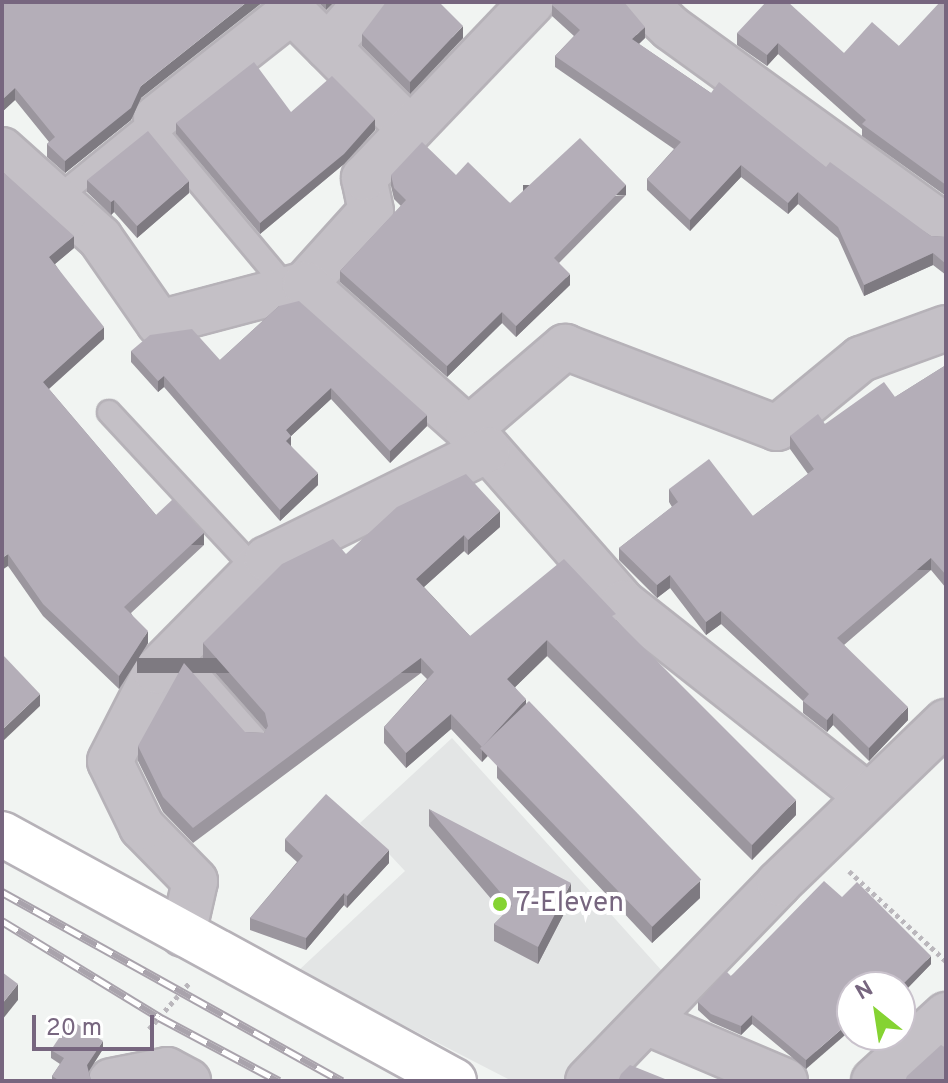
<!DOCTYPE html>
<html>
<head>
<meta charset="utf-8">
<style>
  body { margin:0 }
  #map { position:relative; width:948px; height:1083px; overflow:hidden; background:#f1f4f2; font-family:Overpass,sans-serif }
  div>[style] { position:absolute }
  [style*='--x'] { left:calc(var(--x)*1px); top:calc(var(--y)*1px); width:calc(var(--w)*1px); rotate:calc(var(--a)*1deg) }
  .built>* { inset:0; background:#e3e5e5 }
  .path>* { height:5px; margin-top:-2.5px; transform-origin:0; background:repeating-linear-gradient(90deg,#bab7bc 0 4px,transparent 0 8px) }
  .roads { filter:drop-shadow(2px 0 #b6b2b8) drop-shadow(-2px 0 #b6b2b8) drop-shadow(0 2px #b6b2b8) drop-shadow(0 -2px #b6b2b8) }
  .lane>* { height:22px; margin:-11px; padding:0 11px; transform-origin:11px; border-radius:11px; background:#c4c0c6 }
  .street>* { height:44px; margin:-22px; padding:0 22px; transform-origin:22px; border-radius:22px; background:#c4c0c6 }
  .highway>* { height:44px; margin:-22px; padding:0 22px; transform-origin:22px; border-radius:22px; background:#fff }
  .rail>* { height:9px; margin-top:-4.5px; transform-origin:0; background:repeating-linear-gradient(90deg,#fff 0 18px,#a9a3ac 0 36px); box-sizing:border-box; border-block:2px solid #a9a3ac }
  .wall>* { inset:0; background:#9b969e }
  .shaded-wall>* { inset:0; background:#7e7a81; transform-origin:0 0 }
  .building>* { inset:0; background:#b4aeb8; transform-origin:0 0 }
  .dots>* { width:22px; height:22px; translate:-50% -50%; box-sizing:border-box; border:4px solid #fff; border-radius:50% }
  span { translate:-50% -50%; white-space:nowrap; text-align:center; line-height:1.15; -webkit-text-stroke:8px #fff; paint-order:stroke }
  .poi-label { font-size:28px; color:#77667f }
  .left { translate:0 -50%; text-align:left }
  .frame { position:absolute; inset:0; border:4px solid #77667f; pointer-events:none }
  .north { position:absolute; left:836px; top:971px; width:80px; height:80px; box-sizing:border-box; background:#fff; border:2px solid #c9c2cc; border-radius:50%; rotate:330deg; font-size:22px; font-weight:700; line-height:32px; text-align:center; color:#77667f }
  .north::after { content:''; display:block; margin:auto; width:28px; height:36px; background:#85d332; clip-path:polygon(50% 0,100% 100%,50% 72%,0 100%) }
  .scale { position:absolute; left:32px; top:1015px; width:122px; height:36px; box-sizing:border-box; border:4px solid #77667f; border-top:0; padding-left:10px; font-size:24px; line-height:28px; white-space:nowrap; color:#77667f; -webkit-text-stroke:6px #fff; paint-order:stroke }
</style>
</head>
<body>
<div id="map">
  <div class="built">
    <i style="clip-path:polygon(452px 738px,672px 982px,575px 1081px,512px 1081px,298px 971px,405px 871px,360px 823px)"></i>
  </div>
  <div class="path">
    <i style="--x:849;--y:871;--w:132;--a:42.9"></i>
    <i style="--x:149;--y:1029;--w:62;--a:-48.9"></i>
  </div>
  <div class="roads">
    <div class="lane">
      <i style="--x:150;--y:124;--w:215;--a:50.1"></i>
      <i style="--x:56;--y:199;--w:129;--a:-39"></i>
      <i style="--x:109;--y:412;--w:216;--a:47.1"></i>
      <i style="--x:176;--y:649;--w:119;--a:48.4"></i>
    </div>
    <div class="street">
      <i style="--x:644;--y:2;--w:37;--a:44"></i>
      <i style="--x:671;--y:28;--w:339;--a:35.9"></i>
      <i style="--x:328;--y:47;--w:59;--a:-49.8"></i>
      <i style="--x:156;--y:118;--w:173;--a:-38.2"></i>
      <i style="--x:292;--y:11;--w:167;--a:45"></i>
      <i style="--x:2;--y:150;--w:132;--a:41.9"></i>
      <i style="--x:100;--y:238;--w:103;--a:55.2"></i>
      <i style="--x:159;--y:323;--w:133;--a:-14.8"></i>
      <i style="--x:288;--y:289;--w:18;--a:-16"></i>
      <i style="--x:305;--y:284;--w:98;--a:-47.9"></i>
      <i style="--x:371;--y:211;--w:34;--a:-102"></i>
      <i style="--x:364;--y:178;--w:243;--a:-46.3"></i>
      <i style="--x:305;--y:284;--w:233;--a:41.7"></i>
      <i style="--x:479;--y:439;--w:218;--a:48.7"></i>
      <i style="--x:623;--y:603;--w:311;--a:38.3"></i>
      <i style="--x:468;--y:430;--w:128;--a:-40.6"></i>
      <i style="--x:565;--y:347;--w:227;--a:20.9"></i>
      <i style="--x:777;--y:428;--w:109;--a:-39.4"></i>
      <i style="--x:861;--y:359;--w:90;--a:-20"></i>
      <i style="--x:183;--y:934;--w:54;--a:-77.2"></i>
      <i style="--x:195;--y:881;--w:76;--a:-134.5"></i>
      <i style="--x:142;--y:827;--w:73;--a:-115.9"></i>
      <i style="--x:110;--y:761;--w:101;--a:-62.9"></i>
      <i style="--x:156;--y:671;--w:158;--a:-45.3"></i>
      <i style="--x:267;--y:559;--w:246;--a:-26.3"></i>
      <i style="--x:646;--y:1022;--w:151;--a:23"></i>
      <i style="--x:111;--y:1081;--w:57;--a:-11.1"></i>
      <i style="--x:167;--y:1070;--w:24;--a:28"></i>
      <i style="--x:588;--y:1081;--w:275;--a:-46"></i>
      <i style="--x:779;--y:883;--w:232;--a:-44"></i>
      <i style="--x:874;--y:1081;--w:98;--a:-42.5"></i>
    </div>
    <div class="highway">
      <i style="--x:2;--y:834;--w:515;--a:28.65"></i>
    </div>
  </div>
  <div class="rail">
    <i style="--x:2;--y:892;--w:389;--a:29.1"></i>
    <i style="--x:2;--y:921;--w:184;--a:31.4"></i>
    <i style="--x:159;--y:1017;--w:136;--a:28.1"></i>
  </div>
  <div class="wall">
    <i style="clip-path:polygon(2px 2px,141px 98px,131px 120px,65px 173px,47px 157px,47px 144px,49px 142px,15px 100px,2px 112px)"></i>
    <i style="clip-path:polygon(318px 2px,334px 2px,326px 10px)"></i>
    <i style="clip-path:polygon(946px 2px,946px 196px,862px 136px,862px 129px,778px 54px,767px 66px,737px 45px,737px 33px,844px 53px,899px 46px)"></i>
    <i style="clip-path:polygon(552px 5px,645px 38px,639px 44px,711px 93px,931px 236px,946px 237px,946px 275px,933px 265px,864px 296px,838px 238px,798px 204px,788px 214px,741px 177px,690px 231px,647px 190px,647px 179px,674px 149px,555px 67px,555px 56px,574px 36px,552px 16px)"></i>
    <i style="clip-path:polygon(362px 34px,463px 38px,410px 94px,362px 46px)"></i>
    <i style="clip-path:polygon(291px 112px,375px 130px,344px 164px,260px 234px,176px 134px,176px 123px)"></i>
    <i style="clip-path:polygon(2px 171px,74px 248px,55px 264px,104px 339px,49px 389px,156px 515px,204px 545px,131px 613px,148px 643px,119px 689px,43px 616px,8px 566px)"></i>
    <i style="clip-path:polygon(391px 175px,456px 175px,510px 203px,626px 195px,559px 263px,570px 285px,516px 337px,502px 323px,447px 377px,340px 282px,340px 271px,401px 206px,394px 199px,391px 186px)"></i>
    <i style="clip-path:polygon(87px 180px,189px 193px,137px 238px,114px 212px,111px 215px,87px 192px)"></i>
    <i style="clip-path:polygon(279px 306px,427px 426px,390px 463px,331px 399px,291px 436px,291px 446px,318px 485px,280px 521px,164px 387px,158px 392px,131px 362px,131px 351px,220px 360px)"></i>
    <i style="clip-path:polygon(946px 365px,946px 588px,931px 570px,844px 645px,908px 720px,869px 761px,833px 725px,827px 732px,803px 713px,803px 701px,721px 624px,706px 635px,670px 588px,657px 598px,619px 560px,619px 548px,672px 507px,669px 502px,669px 489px,753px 516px,808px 474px,790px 449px,790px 436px,825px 424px,895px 397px)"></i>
    <i style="clip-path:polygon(500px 527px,468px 555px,464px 551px,424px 587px,470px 636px,616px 620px,796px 815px,752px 860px,547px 656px,515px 687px,526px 706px,700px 898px,652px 943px,497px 778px,497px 761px,516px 726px,482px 762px,451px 729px,406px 768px,384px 743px,384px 727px,427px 679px,421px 673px,193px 843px,163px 812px,138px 761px,138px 746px,245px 732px,264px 733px,266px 730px,203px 659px,203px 643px,346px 554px)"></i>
    <i style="clip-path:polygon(429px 809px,571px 900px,538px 964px,494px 941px,494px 924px,504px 914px,429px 826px)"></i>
    <i style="clip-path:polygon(285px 839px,389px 863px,347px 908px,344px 905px,306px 950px,250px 930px,250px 918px,297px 862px,285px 851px)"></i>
    <i style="clip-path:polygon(842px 897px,931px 964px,900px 996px,900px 987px,852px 987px,806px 1069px,752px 1024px,741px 1035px,711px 1022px,698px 1010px,698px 1002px,731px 976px)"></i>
    <i style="clip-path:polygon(103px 1049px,89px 1071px,91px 1081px,52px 1081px,52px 1076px,60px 1064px,51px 1058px,51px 1050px)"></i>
  </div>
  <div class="shaded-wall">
    <i style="clip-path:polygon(247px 2px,263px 2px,141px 98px,131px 120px,65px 173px,65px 161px,141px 86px)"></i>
    <i style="clip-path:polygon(326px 2px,334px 2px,326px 10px)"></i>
    <i style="clip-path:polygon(463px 26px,463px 38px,410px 94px,410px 82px)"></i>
    <i style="clip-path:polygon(645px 27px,645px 38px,632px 50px,632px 39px)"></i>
    <i style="clip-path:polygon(778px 43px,778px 54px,767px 66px,767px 55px)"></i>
    <i style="clip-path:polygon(15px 88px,15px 100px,2px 112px,2px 100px)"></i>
    <i style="clip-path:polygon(375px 119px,375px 130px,344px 164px,260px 234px,260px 223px)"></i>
    <i style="clip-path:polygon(741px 165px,741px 177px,690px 231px,690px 220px)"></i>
    <i style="clip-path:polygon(189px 181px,189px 193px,137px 238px,137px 226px)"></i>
    <i style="left:626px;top:185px;width:10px;height:103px;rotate:90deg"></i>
    <i style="clip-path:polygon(798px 192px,798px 204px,788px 214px,788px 203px)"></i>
    <i style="clip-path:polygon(114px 200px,114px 212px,111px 215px,111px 202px)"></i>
    <i style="clip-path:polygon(74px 236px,74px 248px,49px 269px,49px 257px)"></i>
    <i style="clip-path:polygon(933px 253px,933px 265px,864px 296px,864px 285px)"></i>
    <i style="clip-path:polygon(570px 274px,570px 285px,516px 337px,516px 326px)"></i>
    <i style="clip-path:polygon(502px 312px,502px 323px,447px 377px,447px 366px)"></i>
    <i style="clip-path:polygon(104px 327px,104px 339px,43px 394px,43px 382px)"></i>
    <i style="clip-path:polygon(164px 376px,164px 387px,158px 392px,158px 381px)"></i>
    <i style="clip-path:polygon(331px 388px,331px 399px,291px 436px,291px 447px,286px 452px,286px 430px)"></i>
    <i style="clip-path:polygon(427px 415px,427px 426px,390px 463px,390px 451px)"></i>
    <i style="clip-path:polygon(318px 473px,318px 485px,280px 521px,280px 510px)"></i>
    <i style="clip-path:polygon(500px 511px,500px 527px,468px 555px,468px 540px)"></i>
    <i style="left:204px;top:533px;width:12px;height:109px;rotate:90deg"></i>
    <i style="clip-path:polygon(464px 535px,464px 551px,416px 594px,416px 579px)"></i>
    <i style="clip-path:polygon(8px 554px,8px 566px,2px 570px,2px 558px)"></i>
    <i style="left:931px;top:558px;width:12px;height:123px;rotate:90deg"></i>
    <i style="clip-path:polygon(670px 575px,670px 588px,657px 598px,657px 585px)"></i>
    <i style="clip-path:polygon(721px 611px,721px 624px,706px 635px,706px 622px)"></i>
    <i style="clip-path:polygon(148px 631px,148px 643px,119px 689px,119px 676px)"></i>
    <i style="clip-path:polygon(547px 640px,547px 656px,507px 695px,507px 679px)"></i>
    <i style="left:421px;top:658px;width:15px;height:284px;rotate:90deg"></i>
    <i style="clip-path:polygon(40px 694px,40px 706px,2px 742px,2px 730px)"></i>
    <i style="clip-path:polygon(526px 699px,526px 715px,482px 762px,482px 747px)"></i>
    <i style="clip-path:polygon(908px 707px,908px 720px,869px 761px,869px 748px)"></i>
    <i style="clip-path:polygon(833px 713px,833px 725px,827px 732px,827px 720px)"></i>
    <i style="clip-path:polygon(451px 714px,451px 729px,406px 768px,406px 753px)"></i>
    <i style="clip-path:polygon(796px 800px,796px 815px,752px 860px,752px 845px)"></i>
    <i style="clip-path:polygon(389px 850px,389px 863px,347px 908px,347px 896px)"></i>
    <i style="clip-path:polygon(700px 881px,700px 898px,652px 943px,652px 925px)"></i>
    <i style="clip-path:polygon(571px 883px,571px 900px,538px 964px,538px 947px)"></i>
    <i style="clip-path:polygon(344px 893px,344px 905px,306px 950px,306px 938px)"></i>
    <i style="clip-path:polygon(931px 956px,931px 964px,900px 996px,900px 987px)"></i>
    <i style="clip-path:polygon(18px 984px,18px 1000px,2px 1020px,2px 1004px)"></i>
    <i style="clip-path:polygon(752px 1015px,752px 1024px,741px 1035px,741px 1026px)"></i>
    <i style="clip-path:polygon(852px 1020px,852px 1029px,806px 1069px,806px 1060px)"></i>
    <i style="clip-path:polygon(103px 1041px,103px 1049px,87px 1074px,87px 1065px)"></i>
  </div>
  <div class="building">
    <i style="clip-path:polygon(2px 2px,247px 2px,141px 86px,131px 108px,65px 161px,47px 144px,55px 137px,15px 88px,2px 100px)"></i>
    <i style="clip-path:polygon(386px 2px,439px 2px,463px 26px,410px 82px,362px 34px)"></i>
    <i style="clip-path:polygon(552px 2px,624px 2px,645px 27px,632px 39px,711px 93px,719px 82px,826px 167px,830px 162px,931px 236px,946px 237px,946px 264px,933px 253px,864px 285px,838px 227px,798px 192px,788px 203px,741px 165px,690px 220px,647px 179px,681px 142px,555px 56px,580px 30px,552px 5px)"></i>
    <i style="clip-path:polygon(766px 2px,788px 2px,844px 53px,872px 22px,899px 46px,940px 2px,946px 2px,946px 185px,862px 124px,866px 120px,778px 43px,767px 55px,737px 33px)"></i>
    <i style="clip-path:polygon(254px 62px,291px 112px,332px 76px,375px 119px,344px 154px,260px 223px,176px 123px)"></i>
    <i style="clip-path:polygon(148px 131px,189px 181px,137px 226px,114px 200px,111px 202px,87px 180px)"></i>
    <i style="clip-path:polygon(580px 138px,626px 185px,554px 258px,570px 274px,516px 326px,502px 312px,447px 366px,340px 271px,406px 200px,394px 188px,391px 175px,422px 142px,456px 175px,468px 162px,510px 203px)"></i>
    <i style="clip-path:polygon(2px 171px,74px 236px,49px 257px,104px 327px,43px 382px,156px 515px,173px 499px,204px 533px,124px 607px,148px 631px,119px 676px,43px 604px,8px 554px,2px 558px)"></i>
    <i style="clip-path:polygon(299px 301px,427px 415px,390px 451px,331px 388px,286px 430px,291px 436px,286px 441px,318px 473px,280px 510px,164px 376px,158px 381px,131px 351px,150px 335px,192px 329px,220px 360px,279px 306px)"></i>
    <i style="clip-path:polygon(946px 365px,946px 575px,931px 558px,837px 638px,908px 707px,869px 748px,833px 713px,827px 720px,803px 701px,809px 694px,721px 611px,706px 622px,670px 575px,657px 585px,619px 548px,678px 502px,669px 489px,709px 459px,753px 516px,814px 469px,790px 436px,818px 414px,825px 424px,884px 382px,895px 397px)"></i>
    <i style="clip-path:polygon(466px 474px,500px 511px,468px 540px,464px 535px,416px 579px,470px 636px,564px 559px,616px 614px,612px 616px,796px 800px,752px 845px,547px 640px,507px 679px,526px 699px,482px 747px,451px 714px,406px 753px,384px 727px,434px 672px,421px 658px,193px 828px,163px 797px,138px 746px,184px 663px,245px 732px,264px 733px,268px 726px,265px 713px,203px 643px,282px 564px,333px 539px,346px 554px,397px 507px)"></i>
    <i style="clip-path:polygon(3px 655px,40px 694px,2px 730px,2px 656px)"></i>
    <i style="left:529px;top:701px;width:248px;height:68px;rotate:46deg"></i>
    <i style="clip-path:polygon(326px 794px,389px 850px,347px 896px,344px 893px,306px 938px,250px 918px,303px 856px,285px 839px)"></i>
    <i style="clip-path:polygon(429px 809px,571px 883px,538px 947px,494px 924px,512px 906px)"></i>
    <i style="clip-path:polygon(824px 881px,842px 897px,857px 882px,931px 956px,900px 987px,852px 987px,852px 1020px,806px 1060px,752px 1015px,741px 1026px,711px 1014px,698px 1002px,726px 971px,731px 976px)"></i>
    <i style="clip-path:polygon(2px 972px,18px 984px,2px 1004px)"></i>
    <i style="clip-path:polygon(71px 1020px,103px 1041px,87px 1065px,91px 1081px,60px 1081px,52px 1076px,64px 1058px,51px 1050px)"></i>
    <i style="clip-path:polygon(941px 1045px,946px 1048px,946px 1081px,905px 1081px,907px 1076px)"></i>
    <i style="clip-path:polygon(630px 1065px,670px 1081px,618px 1081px,621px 1074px)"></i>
  </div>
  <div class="dots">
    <i style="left:500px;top:904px;background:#85d332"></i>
  </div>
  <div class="poi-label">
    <span class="left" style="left:516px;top:904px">7-Eleven</span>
  </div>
  <div class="frame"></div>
  <div class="north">N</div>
  <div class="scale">20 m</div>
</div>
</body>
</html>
